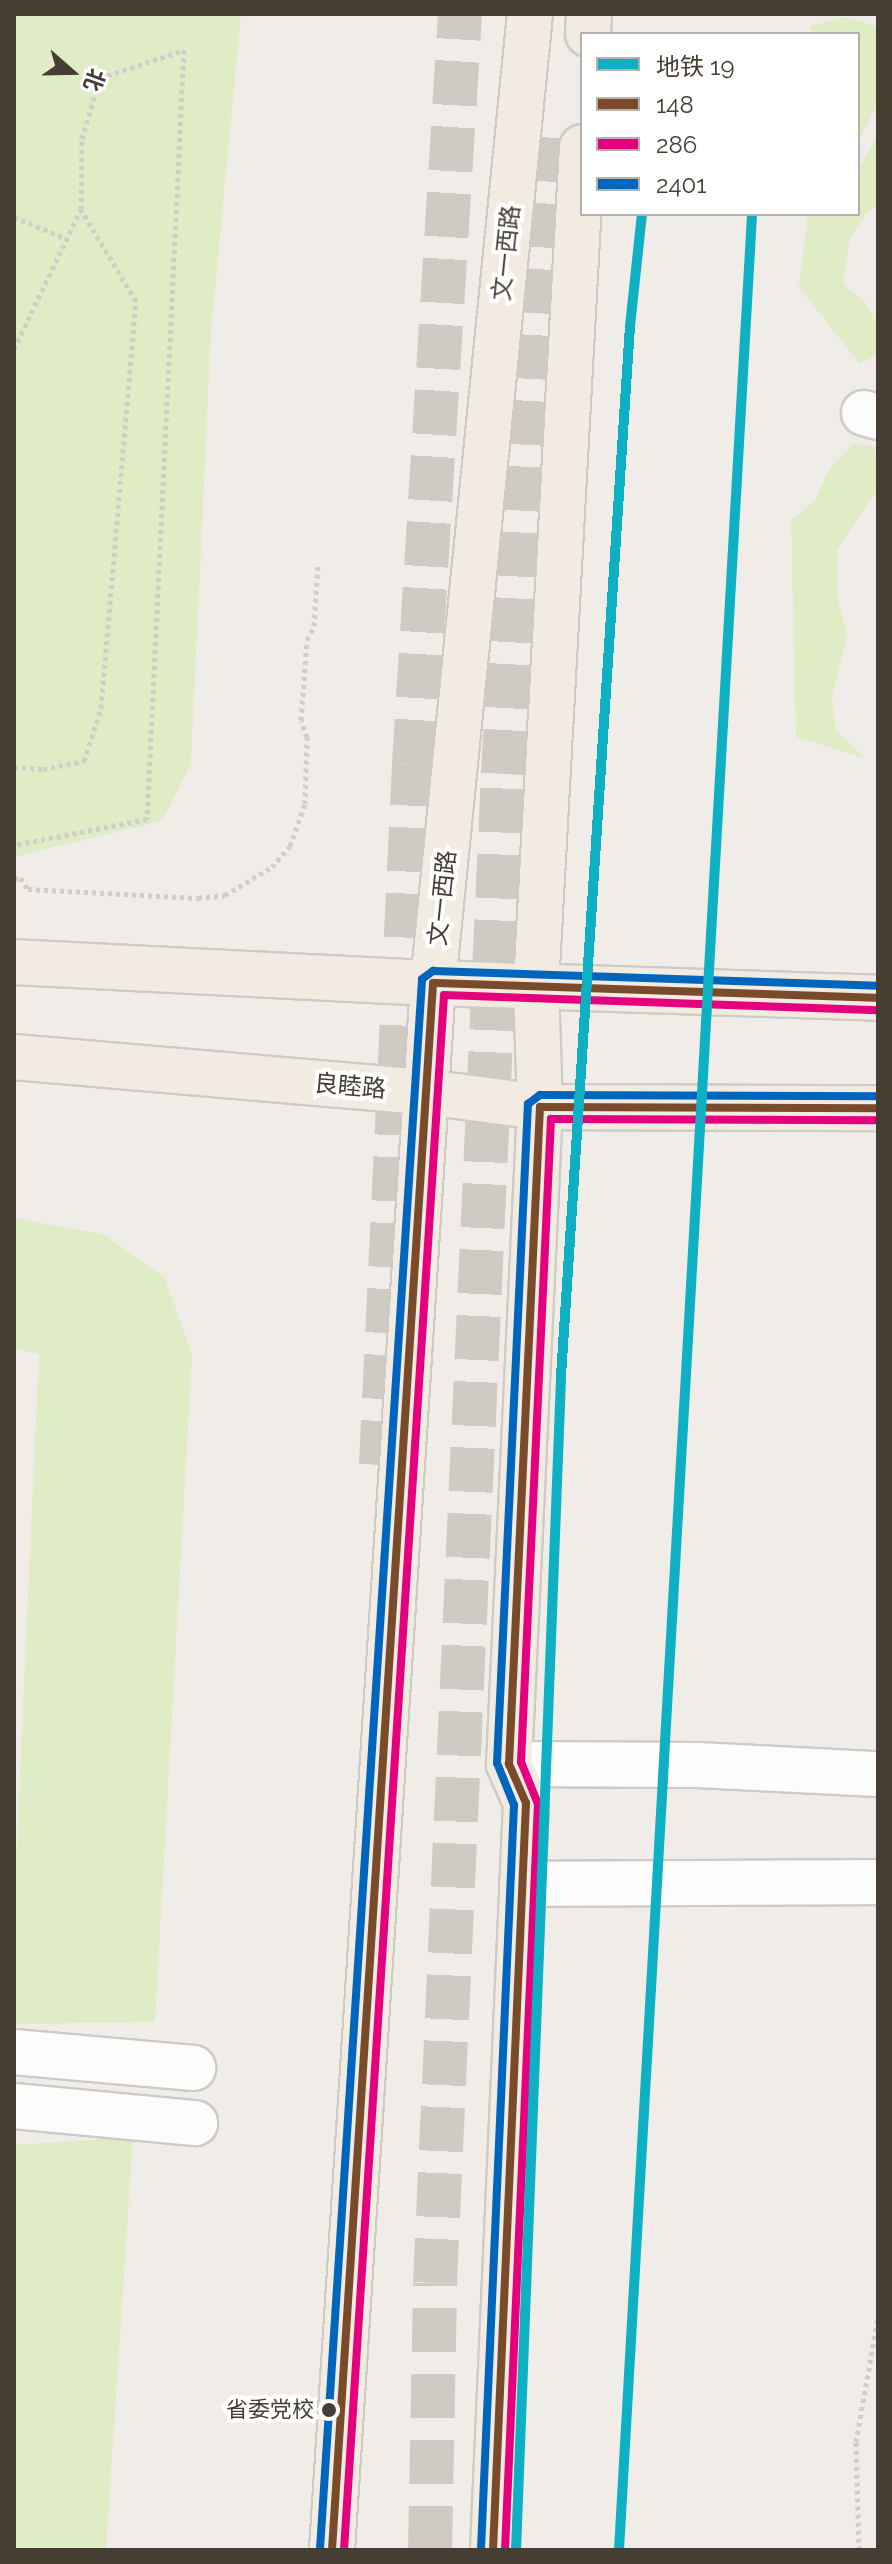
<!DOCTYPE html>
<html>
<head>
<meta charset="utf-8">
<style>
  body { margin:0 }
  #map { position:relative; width:892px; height:2564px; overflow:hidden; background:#f0ede8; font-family:Raleway,"Noto Sans SC",sans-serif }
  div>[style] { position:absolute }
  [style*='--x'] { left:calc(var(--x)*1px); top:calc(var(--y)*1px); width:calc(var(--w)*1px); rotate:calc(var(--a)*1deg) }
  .green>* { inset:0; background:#dfecc5 }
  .highway-tunnel>* { height:44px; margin-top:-22px; transform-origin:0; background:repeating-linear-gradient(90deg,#cecac4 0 44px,transparent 0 66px) }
  .path>* { height:5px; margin-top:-2.5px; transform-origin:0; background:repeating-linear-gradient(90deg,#d1cdc9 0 4px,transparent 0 8px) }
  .roads { filter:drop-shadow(2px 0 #cecac5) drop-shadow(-2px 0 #cecac5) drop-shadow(0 2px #cecac5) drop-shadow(0 -2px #cecac5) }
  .minor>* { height:44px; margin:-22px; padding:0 22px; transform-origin:22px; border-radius:22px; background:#fdfcfc }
  .major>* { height:44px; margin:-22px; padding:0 22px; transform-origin:22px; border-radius:22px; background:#f1ebe2 }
  .bus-1>* { height:8px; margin:-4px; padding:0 4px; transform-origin:4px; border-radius:4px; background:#7a4b2a }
  .bus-2>* { height:8px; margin:-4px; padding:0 4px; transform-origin:4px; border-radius:4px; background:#e5007d }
  .bus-3>* { height:8px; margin:-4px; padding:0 4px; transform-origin:4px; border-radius:4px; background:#0065bd }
  .metro-1>* { height:10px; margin:-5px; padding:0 5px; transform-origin:5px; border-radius:5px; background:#0fafc4 }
  .dots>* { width:22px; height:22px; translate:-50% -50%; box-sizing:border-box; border:4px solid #fff; border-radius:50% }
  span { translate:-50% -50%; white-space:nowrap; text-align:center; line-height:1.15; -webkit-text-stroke:8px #fff; paint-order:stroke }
  .bus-label { font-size:22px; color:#463d33 }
  .right { translate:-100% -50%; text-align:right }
  .street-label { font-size:24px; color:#463d33 }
  .frame { position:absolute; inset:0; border:16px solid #463d33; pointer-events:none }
  .legend { position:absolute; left:580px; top:32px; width:280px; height:184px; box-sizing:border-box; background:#fff; border:2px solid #b5b1ad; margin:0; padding:10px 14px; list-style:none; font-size:24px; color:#463d33 }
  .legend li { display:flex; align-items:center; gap:16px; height:40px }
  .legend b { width:40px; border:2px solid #b5b1ad }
  .north { position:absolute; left:32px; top:32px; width:80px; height:80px; -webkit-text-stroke:6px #fff; paint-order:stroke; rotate:110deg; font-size:22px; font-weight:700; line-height:32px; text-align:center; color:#463d33 }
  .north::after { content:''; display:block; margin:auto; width:28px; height:36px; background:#463d33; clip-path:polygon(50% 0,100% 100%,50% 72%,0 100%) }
</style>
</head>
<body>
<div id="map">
  <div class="green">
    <i style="clip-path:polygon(19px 14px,241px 14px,211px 332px,191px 763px,162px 821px,14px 857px,14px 25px)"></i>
    <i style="clip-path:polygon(845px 17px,878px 27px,878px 102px,858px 142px,858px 34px,812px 34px,810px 26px)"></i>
    <i style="clip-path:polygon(878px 133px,878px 207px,868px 211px,850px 238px,843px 283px,867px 305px,878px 328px,878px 354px,860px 364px,799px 287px,808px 214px,858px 214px,858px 172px)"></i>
    <i style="clip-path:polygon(853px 444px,875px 446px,878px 489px,837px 550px,837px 596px,847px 635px,832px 696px,836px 731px,865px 758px,796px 737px,791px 521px,814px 501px,830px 468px)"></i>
    <i style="clip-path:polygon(14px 1218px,103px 1234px,165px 1278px,192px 1355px,155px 2022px,14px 2024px,14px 1908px,39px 1354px,14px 1348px)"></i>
    <i style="clip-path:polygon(133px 2137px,106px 2550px,14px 2550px,14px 2145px)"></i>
  </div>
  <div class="highway-tunnel">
    <i style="--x:381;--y:1465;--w:702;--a:-87.3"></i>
    <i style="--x:414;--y:764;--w:751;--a:-86.49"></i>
    <i style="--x:430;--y:2550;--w:267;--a:-88.9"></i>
    <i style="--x:435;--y:2283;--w:1511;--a:-87.42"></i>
    <i style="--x:503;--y:774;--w:652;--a:-86.83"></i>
  </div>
  <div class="path">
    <i style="--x:14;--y:217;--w:57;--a:22.5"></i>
    <i style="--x:14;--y:349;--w:155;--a:-64.4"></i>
    <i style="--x:81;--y:209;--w:70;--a:-89.2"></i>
    <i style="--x:82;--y:139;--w:64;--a:-73.6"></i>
    <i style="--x:100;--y:78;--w:89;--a:-18.4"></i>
    <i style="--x:184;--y:50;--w:770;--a:92.75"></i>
    <i style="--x:147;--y:819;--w:136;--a:168.9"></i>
    <i style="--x:14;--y:767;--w:29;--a:4"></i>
    <i style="--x:43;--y:769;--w:42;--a:-11"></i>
    <i style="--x:84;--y:761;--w:56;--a:-72.2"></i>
    <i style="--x:101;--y:708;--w:409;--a:-85.1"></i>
    <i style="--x:136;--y:301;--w:106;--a:-121.1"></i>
    <i style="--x:14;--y:878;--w:6;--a:0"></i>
    <i style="--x:20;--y:878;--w:14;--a:54"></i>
    <i style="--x:28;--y:889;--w:170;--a:3"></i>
    <i style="--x:198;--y:898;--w:27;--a:-6"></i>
    <i style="--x:225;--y:895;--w:55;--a:-30.8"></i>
    <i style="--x:272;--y:867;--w:28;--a:-49"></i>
    <i style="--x:290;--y:846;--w:45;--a:-70.3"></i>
    <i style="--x:305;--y:804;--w:67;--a:-88.3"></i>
    <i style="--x:307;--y:737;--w:18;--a:-109"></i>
    <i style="--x:301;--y:720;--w:80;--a:-85.7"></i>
    <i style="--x:307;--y:640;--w:16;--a:-63"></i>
    <i style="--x:314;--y:626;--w:62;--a:-86.3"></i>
    <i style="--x:859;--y:2550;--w:108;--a:-91.6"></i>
    <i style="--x:856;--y:2442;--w:127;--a:-80"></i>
  </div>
  <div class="roads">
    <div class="minor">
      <i style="--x:864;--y:413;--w:15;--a:16"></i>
      <i style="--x:509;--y:1764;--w:189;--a:0.3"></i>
      <i style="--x:698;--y:1765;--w:180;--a:2.9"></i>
      <i style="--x:522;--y:1884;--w:356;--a:-0.3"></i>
      <i style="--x:14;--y:2052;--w:180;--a:5.1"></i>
      <i style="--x:14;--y:2106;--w:182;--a:5.4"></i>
    </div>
    <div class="major">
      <i style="--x:588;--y:34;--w:20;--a:-87"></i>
      <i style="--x:14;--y:962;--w:420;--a:2.9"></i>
      <i style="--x:433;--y:983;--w:445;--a:1.9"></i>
      <i style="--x:14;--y:1057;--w:413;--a:4.9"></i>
      <i style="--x:426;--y:1092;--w:115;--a:7.5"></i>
      <i style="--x:540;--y:1107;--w:338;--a:0.2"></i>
      <i style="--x:332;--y:2550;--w:1570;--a:-86.31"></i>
      <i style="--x:433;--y:983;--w:974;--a:-84.28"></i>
      <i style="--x:493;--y:2550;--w:748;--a:-87.47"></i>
      <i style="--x:526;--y:1803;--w:43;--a:-113.6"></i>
      <i style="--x:509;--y:1764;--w:658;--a:-87.3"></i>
      <i style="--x:540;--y:1107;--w:121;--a:-91.9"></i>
      <i style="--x:536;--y:986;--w:840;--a:-86.86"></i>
    </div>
  </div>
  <div class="bus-1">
    <i style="--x:433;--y:983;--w:445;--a:1.9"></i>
    <i style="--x:540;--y:1107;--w:338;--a:0.2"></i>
    <i style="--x:332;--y:2550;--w:1570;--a:-86.31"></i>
    <i style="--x:493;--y:2550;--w:748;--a:-87.47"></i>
    <i style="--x:526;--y:1803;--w:43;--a:-113.6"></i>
    <i style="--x:509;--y:1764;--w:658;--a:-87.3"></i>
  </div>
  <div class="bus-2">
    <i style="--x:344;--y:2550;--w:1558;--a:-86.32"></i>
    <i style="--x:444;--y:995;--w:434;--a:2"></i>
    <i style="--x:505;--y:2550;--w:747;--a:-87.47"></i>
    <i style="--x:538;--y:1804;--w:45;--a:-112"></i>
    <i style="--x:521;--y:1762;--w:644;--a:-87.33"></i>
    <i style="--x:551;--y:1119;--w:327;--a:0.2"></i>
  </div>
  <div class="bus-3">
    <i style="--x:320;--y:2549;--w:1573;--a:-86.28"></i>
    <i style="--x:422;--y:979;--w:14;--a:-36"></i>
    <i style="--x:433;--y:971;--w:445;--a:1.9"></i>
    <i style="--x:481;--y:2549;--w:745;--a:-87.46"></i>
    <i style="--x:514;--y:1805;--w:45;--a:-112"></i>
    <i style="--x:497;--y:1763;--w:660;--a:-87.31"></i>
    <i style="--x:528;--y:1104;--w:15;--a:-37"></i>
    <i style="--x:540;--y:1095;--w:338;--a:0.2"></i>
  </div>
  <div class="metro-1">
    <i style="--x:516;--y:2550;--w:1175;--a:-87.8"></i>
    <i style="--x:561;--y:1376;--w:1052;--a:-86.24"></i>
    <i style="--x:630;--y:326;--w:113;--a:-83.9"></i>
    <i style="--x:619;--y:2550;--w:2340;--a:-86.74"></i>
  </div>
  <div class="dots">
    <i style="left:329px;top:2410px;background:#463d33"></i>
  </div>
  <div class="bus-label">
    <span class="right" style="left:314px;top:2410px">省委党校</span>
  </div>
  <div class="street-label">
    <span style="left:506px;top:253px;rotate:-84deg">文一西路</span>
    <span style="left:442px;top:898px;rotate:-84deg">文一西路</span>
    <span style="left:350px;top:1086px;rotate:5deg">良睦路</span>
  </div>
  <div class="frame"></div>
  <ul class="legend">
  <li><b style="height:10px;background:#0fafc4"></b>地铁 19</li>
  <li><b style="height:10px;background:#7a4b2a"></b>148</li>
  <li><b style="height:10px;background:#e5007d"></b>286</li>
  <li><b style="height:10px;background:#0065bd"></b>2401</li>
  </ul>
  <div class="north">北</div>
</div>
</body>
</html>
